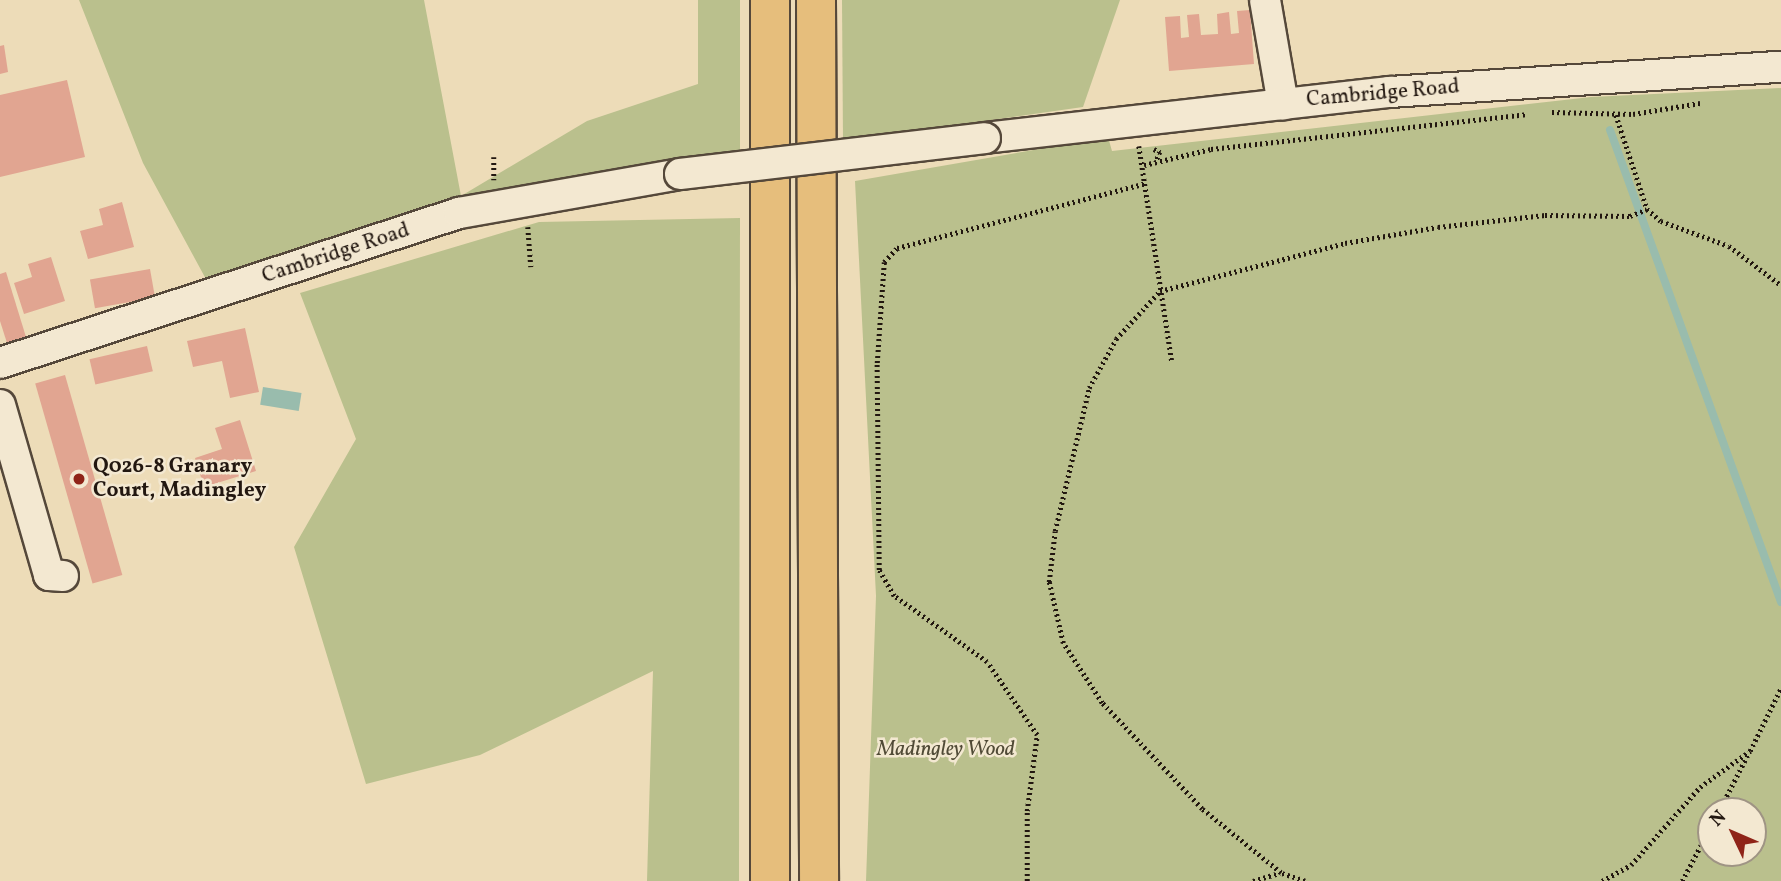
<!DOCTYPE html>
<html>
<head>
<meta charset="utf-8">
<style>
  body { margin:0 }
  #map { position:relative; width:1781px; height:881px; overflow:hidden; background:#eddcb8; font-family:Vollkorn,serif }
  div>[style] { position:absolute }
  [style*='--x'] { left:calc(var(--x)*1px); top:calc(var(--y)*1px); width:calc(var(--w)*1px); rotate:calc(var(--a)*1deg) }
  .green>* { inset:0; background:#bac08d }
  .water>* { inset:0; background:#99bcad; transform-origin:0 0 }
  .stream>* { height:8px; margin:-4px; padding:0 4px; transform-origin:4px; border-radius:4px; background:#99bcad }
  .building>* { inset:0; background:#e1a591; transform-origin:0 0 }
  .path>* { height:4.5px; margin-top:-2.25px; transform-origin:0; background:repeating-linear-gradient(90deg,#221710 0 2px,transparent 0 5.5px) }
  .roads { filter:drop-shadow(2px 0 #55483a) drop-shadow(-2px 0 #55483a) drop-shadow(0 2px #55483a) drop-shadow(0 -2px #55483a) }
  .minor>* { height:30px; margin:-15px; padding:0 15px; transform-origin:15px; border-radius:15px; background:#f3e8d1 }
  .highway>* { height:38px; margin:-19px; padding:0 19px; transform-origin:19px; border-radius:19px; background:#e6be7c }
  .bridges { filter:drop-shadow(2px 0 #55483a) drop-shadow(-2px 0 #55483a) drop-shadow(0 2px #55483a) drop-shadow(0 -2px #55483a) }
  .minor-bridge>* { height:30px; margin:-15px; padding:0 15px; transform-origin:15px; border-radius:15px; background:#f3e8d1 }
  .dots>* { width:19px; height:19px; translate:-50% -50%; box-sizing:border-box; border:4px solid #f3e8d1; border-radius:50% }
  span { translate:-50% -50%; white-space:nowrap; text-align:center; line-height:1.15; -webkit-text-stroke:5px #f3e8d1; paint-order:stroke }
  .street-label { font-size:21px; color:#221710 }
  .poi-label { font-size:21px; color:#221710; font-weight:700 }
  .left { translate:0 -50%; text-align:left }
  .park-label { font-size:21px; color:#504a36; font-style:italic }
  .north { position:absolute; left:1697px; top:797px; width:70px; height:70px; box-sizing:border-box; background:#f3e8d1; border:2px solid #9f9484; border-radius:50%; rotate:314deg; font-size:19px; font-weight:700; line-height:28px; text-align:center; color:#221710 }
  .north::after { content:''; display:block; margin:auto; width:24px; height:32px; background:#8f2418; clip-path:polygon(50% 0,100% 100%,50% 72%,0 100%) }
</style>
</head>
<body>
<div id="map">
  <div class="green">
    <i style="clip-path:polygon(79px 0,424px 0,461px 196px,587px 121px,698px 84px,698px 0,740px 0,740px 155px,207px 281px,143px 163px)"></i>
    <i style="clip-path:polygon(842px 0,1120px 0,1083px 107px,843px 141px)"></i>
    <i style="clip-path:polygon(evenodd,1781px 88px,1781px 881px,866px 881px,876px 596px,855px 181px,1108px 137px,1112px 151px,1591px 97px,1781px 88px,1711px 811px,1753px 811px,1753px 853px,1711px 853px,1711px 811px)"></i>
    <i style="clip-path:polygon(740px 218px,739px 881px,647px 881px,653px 671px,480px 755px,366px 784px,294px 547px,356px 439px,300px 293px,539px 222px)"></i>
  </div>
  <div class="water">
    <i style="left:263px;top:387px;width:39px;height:18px;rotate:9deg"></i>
  </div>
  <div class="stream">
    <i style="--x:1610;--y:130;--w:502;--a:70.09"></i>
  </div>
  <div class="building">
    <i style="clip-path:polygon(1250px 10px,1254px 64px,1169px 71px,1165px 17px,1180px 16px,1181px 38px,1189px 37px,1187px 15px,1199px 14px,1201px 35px,1218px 34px,1217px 14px,1229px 12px,1231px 34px,1239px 33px,1237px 11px)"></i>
    <i style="clip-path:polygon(4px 45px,8px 72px,0 74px,0 46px)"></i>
    <i style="clip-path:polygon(67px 80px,85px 157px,0 177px,0 95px)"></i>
    <i style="clip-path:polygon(122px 202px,134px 247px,88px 259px,80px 231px,103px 225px,99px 209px)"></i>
    <i style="clip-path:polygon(51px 257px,65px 301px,24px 314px,14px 283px,32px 277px,28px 264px)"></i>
    <i style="left:150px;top:269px;width:29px;height:61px;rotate:80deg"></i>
    <i style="clip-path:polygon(6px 272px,26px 337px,7px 343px,0 321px,0 274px)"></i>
    <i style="clip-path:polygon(245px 328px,259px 392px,230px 398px,222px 361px,193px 367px,187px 341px)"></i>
    <i style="left:147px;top:346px;width:26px;height:59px;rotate:77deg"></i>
    <i style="left:65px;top:375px;width:208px;height:31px;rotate:74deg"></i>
    <i style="clip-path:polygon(240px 420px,256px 471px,204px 487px,195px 458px,222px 449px,215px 428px)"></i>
  </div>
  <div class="path">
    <i style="--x:1552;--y:112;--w:81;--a:1.4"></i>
    <i style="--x:1633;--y:114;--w:68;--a:-9.3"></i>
    <i style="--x:1616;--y:115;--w:99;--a:71.7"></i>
    <i style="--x:1647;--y:209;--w:18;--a:41"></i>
    <i style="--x:1661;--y:221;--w:72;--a:20.2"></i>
    <i style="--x:1729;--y:246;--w:65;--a:36.9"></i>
    <i style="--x:1139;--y:146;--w:218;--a:81.3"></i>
    <i style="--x:1154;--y:149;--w:7;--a:27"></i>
    <i style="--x:1160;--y:152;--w:11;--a:112"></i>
    <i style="--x:494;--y:157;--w:23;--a:90"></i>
    <i style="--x:1144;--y:165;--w:69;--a:-13.4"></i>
    <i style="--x:1211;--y:149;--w:317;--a:-6.3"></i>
    <i style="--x:528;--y:227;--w:40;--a:85.7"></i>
    <i style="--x:1719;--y:811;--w:66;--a:-63"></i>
    <i style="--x:1027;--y:881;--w:70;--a:-90"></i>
    <i style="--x:1027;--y:811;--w:77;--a:-82.5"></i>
    <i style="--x:1037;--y:735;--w:88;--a:-124.4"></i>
    <i style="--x:987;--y:662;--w:114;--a:-144.6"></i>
    <i style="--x:894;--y:596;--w:30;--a:-120"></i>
    <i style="--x:879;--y:570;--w:207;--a:-90.6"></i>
    <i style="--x:877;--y:363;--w:101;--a:-86"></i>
    <i style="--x:884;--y:262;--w:19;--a:-47"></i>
    <i style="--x:897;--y:248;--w:258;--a:-14.6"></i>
    <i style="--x:1253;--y:881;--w:28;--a:-17"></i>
    <i style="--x:1305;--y:881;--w:25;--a:-162"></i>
    <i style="--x:1281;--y:873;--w:102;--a:-141"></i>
    <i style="--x:1202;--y:809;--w:146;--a:-133.3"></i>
    <i style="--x:1102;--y:703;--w:72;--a:-123"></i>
    <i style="--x:1063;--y:643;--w:63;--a:-102.9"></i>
    <i style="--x:1049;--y:582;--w:51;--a:-83.3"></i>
    <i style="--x:1055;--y:531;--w:147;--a:-76.6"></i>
    <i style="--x:1089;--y:388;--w:56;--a:-61.1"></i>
    <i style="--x:1116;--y:339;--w:65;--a:-47.5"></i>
    <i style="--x:1160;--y:291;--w:191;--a:-14.5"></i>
    <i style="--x:1345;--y:243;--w:94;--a:-9.8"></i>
    <i style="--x:1438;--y:227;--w:108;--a:-6.4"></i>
    <i style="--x:1545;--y:215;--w:85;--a:0.7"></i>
    <i style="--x:1630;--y:216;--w:18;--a:-22"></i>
    <i style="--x:1602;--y:881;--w:33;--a:-29"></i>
    <i style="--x:1631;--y:865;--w:104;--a:-48.5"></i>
    <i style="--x:1700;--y:787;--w:62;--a:-35.8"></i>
    <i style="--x:1750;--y:751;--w:70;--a:-63.8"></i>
    <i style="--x:1682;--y:881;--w:62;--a:-62.2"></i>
  </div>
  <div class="roads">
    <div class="minor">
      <i style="--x:1265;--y:0;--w:106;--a:80.2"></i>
      <i style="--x:985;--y:138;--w:408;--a:-6.5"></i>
      <i style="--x:1390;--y:92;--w:392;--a:-3.7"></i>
      <i style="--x:0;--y:363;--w:483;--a:-18.1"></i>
      <i style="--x:459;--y:213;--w:224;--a:-10"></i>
      <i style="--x:0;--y:405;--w:177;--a:73.9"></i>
      <i style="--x:49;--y:575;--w:14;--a:4"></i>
    </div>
    <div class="highway">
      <i style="--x:770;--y:0;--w:881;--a:90"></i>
      <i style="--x:816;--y:0;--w:881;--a:89.8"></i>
    </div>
  </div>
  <div class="bridges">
    <div class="minor-bridge">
      <i style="--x:680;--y:174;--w:307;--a:-6.7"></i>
    </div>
  </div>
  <div class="dots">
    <i style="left:79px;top:479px;background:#8f2418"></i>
  </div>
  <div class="street-label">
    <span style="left:1383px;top:94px;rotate:-5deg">Cambridge Road</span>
    <span style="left:336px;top:254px;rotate:-18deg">Cambridge Road</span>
  </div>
  <div class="poi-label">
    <span class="left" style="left:93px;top:479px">Q026-8 Granary<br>Court, Madingley</span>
  </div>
  <div class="park-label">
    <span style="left:946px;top:750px">Madingley Wood</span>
  </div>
  <div class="north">N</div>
</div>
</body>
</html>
